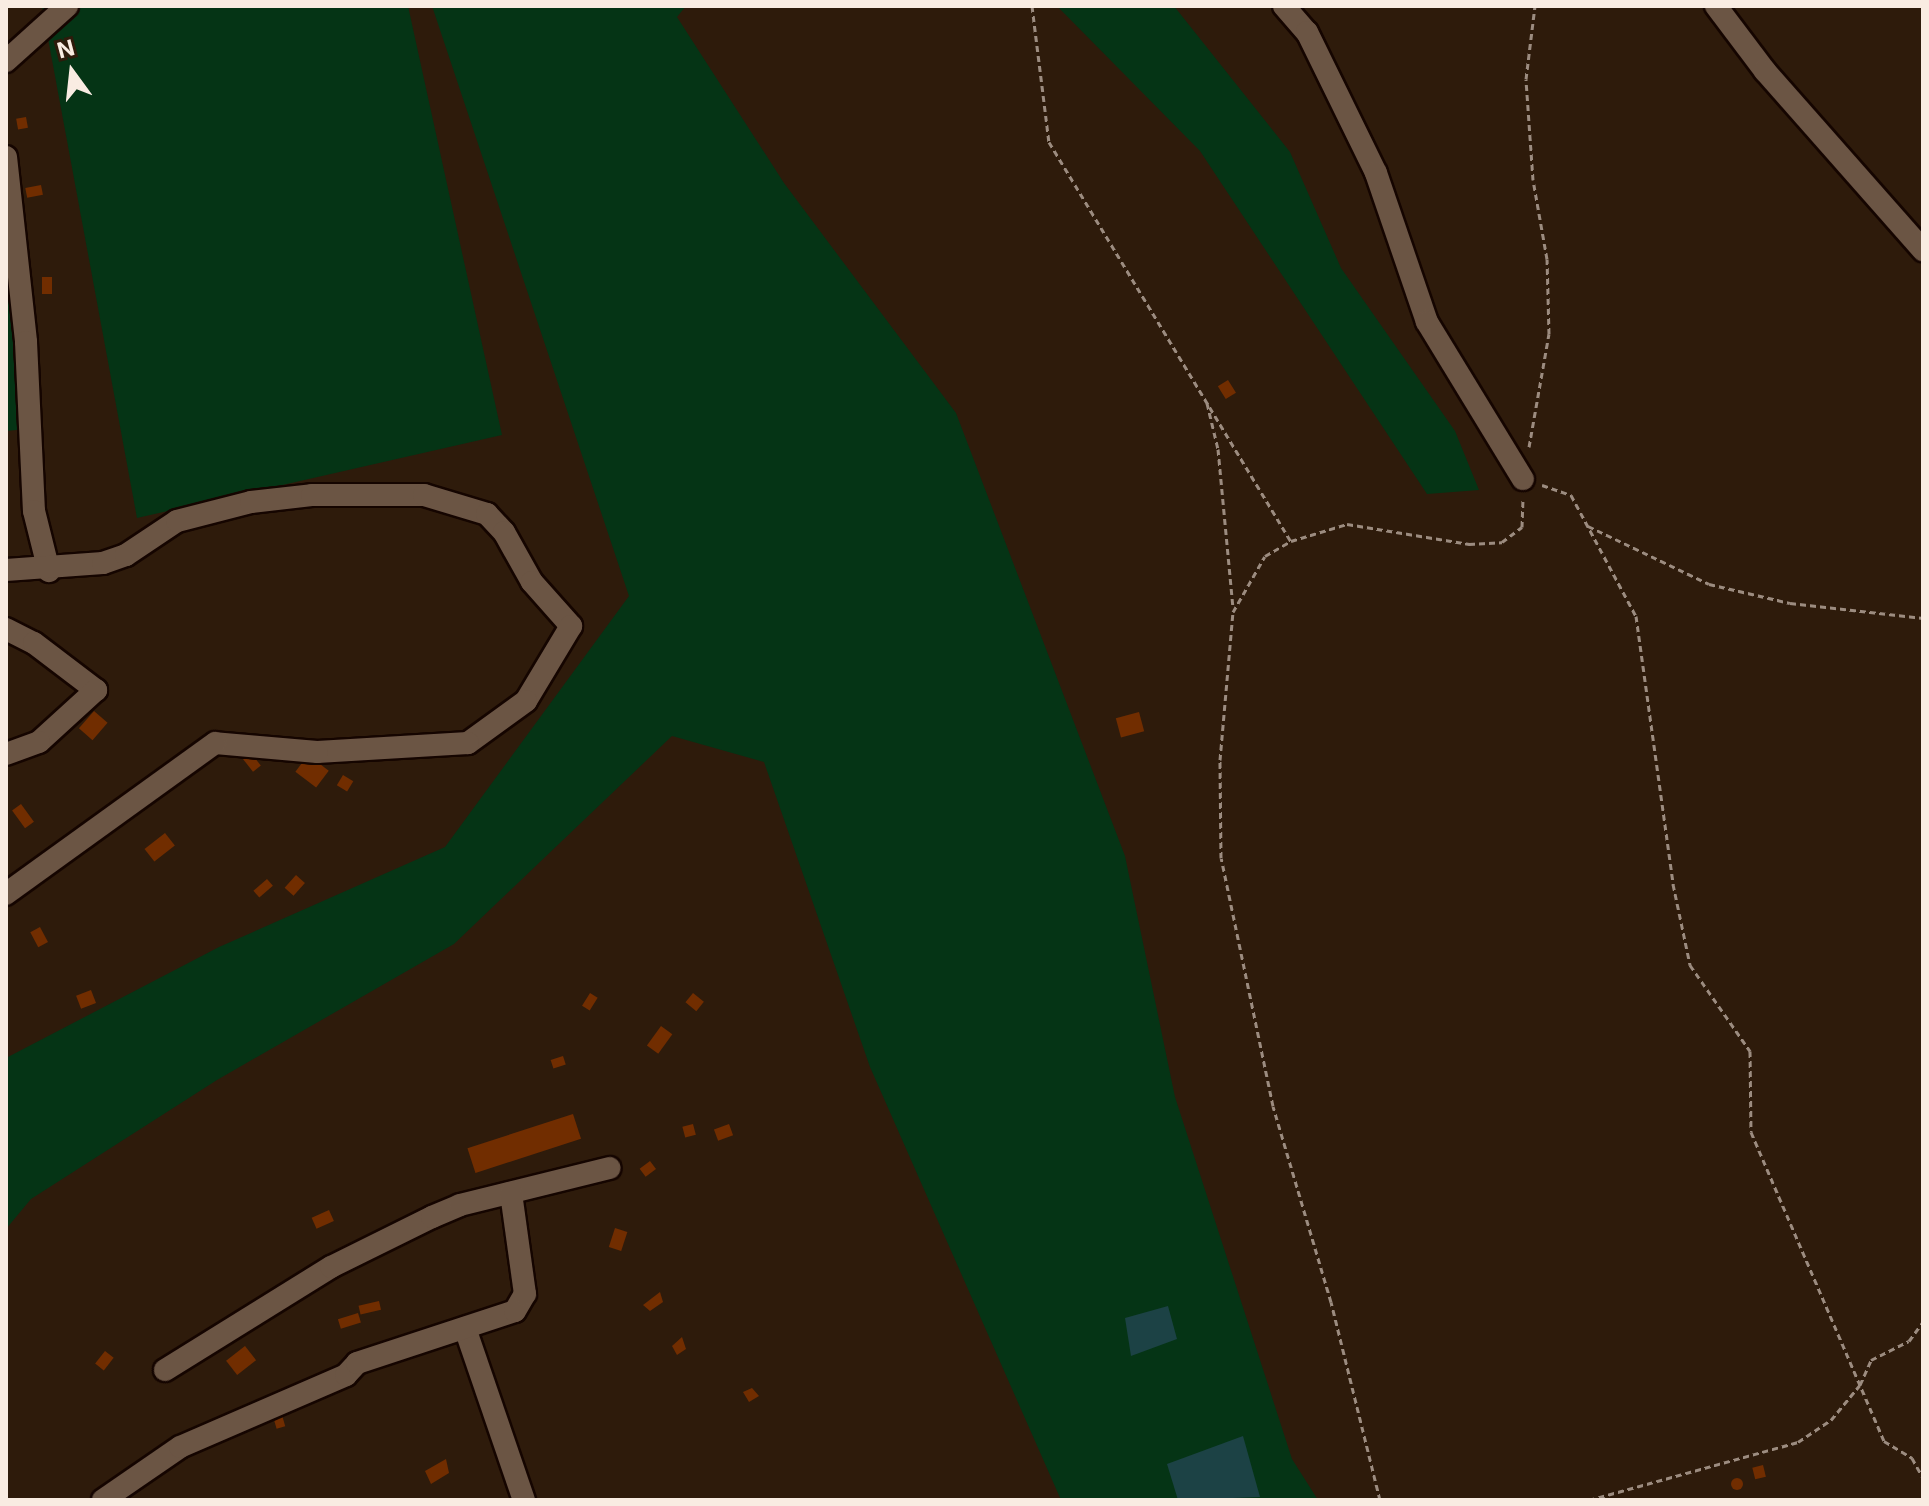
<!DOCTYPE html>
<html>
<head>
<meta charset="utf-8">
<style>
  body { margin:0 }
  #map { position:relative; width:1929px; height:1506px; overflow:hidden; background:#2e1b0b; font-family:Inter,sans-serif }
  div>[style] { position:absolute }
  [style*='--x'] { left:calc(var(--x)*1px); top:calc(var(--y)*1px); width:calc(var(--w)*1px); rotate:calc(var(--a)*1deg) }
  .green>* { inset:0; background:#053415 }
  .water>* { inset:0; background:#1c4245 }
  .building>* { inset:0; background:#712d00; transform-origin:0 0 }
  .round { border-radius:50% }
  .path>* { height:3px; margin-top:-1.5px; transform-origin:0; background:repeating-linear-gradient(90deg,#9c8c80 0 6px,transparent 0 10px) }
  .roads { filter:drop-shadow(2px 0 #150500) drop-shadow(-2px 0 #150500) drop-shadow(0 2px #150500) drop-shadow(0 -2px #150500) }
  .minor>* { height:22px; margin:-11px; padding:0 11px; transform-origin:11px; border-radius:11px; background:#6b5544 }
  span { translate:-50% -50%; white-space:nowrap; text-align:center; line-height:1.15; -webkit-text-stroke:6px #2e1b0b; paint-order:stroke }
  .frame { position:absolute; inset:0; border:8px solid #f9ece2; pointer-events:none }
  .north { position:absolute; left:32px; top:32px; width:80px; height:80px; -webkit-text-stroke:6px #2e1b0b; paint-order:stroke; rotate:345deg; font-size:22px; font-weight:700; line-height:32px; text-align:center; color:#f9ece2 }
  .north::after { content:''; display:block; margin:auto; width:28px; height:36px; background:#f9ece2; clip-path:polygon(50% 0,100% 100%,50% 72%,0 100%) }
</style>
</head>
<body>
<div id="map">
  <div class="green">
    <i style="clip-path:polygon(42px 6px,408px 6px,502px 435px,137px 518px)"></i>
    <i style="clip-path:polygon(432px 6px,686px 6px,677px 17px,784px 183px,956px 413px,1125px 856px,1175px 1097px,1292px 1459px,1318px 1500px,1061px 1500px,870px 1067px,764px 762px,672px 736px,454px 944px,217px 1080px,31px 1199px,6px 1229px,6px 1058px,219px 947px,445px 847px,629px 596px)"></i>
    <i style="clip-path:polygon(1057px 6px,1174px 6px,1290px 152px,1341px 268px,1455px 431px,1479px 490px,1427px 494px,1200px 151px)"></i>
    <i style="clip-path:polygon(31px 283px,37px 428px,6px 431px,6px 287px)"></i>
  </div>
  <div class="water">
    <i style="clip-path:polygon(1168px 1306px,1177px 1339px,1131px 1356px,1125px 1318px)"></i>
    <i style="clip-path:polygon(1243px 1436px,1260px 1497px,1178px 1500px,1167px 1464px)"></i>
  </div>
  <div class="building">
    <i style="left:26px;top:117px;width:11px;height:10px;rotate:80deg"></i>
    <i style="left:41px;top:185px;width:10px;height:16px;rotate:79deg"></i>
    <i style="left:42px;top:277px;width:10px;height:17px"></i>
    <i style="left:1228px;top:380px;width:15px;height:12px;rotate:58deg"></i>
    <i style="left:94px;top:711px;width:18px;height:23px;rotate:41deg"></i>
    <i style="left:1139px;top:712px;width:20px;height:24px;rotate:75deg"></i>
    <i style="left:251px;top:753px;width:16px;height:10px;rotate:52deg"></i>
    <i style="left:308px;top:755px;width:26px;height:21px;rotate:37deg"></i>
    <i style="left:343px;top:775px;width:12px;height:12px;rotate:31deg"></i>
    <i style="left:21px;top:804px;width:22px;height:11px;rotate:54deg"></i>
    <i style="left:165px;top:833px;width:16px;height:26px;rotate:52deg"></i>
    <i style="left:296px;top:875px;width:12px;height:17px;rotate:42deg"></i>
    <i style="left:267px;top:879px;width:9px;height:18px;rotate:49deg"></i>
    <i style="left:40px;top:927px;width:17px;height:11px;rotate:62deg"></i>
    <i style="left:91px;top:990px;width:14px;height:16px;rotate:69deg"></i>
    <i style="left:590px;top:993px;width:9px;height:15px;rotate:32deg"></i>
    <i style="left:693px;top:993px;width:14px;height:12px;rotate:39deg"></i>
    <i style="left:661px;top:1026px;width:14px;height:24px;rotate:36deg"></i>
    <i style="left:563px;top:1056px;width:9px;height:13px;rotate:72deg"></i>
    <i style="left:573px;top:1114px;width:26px;height:111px;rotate:72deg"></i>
    <i style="left:693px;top:1124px;width:11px;height:11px;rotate:75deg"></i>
    <i style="left:729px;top:1124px;width:12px;height:16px;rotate:70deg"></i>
    <i style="left:650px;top:1161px;width:10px;height:13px;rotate:53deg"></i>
    <i style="left:329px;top:1210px;width:12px;height:19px;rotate:66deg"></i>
    <i style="left:615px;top:1228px;width:13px;height:20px;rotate:18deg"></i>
    <i style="clip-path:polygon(660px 1292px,663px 1302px,650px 1311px,643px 1305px)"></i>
    <i style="left:379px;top:1301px;width:9px;height:21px;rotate:77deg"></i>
    <i style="left:358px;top:1313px;width:10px;height:21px;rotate:73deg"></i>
    <i style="clip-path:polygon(682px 1337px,686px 1349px,677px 1355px,672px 1346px)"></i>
    <i style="left:245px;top:1346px;width:18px;height:24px;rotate:52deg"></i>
    <i style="left:105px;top:1351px;width:11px;height:16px;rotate:38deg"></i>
    <i style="clip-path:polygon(752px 1388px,759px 1396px,749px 1402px,743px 1392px)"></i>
    <i style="left:280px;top:1408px;width:19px;height:9px;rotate:74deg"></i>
    <i style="clip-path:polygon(446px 1459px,449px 1473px,431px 1484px,425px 1471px)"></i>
    <i style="left:1763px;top:1465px;width:12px;height:11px;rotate:76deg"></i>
    <i class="round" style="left:1731px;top:1478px;width:12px;height:12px"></i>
  </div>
  <div class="path">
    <i style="--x:1032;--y:6;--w:137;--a:82.9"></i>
    <i style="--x:1049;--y:142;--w:467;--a:58.8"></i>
    <i style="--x:1207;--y:403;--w:47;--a:76.6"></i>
    <i style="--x:1218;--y:449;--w:160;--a:84.6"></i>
    <i style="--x:1529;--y:447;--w:115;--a:-80"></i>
    <i style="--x:1549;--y:334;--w:75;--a:-91.5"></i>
    <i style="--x:1547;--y:259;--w:80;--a:-100"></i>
    <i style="--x:1533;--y:180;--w:101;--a:-94"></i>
    <i style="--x:1526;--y:79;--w:74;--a:-83"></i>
    <i style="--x:1542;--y:485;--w:31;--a:19"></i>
    <i style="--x:1571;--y:495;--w:137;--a:61.8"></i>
    <i style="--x:1636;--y:616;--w:271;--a:82.1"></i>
    <i style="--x:1673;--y:884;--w:83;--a:78.1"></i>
    <i style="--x:1690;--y:965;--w:105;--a:55.1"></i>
    <i style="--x:1750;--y:1051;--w:81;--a:89.3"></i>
    <i style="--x:1751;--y:1132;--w:336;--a:66.7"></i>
    <i style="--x:1884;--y:1441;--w:33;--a:31"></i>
    <i style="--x:1912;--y:1458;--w:23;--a:61"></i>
    <i style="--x:1588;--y:526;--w:134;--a:25.6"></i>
    <i style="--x:1709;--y:584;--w:83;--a:13.2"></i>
    <i style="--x:1790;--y:603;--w:134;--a:6.4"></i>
    <i style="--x:1380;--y:1500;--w:204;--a:-103.9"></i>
    <i style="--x:1331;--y:1302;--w:204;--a:-106.5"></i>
    <i style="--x:1273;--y:1106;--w:253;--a:-101.8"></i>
    <i style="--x:1221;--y:858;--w:98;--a:-90.6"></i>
    <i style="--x:1220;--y:760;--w:149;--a:-85"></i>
    <i style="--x:1233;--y:612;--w:64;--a:-60.3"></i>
    <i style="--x:1265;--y:556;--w:30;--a:-30"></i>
    <i style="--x:1291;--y:541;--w:59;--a:-16.9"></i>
    <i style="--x:1347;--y:524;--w:124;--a:9.3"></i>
    <i style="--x:1469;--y:544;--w:33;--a:-3"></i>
    <i style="--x:1502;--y:542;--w:25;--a:-37"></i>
    <i style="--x:1522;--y:527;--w:29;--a:-88"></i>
    <i style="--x:1589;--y:1500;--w:217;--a:-15.5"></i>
    <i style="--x:1798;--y:1442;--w:40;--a:-34"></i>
    <i style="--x:1831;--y:1420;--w:45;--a:-50.4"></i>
    <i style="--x:1860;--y:1385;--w:27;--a:-66"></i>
    <i style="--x:1871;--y:1360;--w:42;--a:-26.6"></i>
    <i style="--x:1909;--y:1341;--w:24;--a:-54"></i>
  </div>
  <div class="roads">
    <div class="minor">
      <i style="--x:1284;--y:6;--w:35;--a:49"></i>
      <i style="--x:1307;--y:32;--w:157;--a:63.9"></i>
      <i style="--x:1376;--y:173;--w:157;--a:71.1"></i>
      <i style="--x:1427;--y:322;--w:184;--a:58.6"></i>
      <i style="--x:1716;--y:6;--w:81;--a:53"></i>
      <i style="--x:1765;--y:71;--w:239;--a:48.6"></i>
      <i style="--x:6;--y:61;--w:82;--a:-42"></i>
      <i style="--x:6;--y:157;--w:186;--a:83.8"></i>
      <i style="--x:26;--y:342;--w:169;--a:87.3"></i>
      <i style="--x:34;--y:511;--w:62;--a:76"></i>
      <i style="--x:6;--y:570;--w:97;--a:-4.1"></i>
      <i style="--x:103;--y:563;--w:24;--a:-19"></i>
      <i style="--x:126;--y:555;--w:61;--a:-33.7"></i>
      <i style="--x:177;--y:521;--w:76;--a:-14.4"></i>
      <i style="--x:251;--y:502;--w:61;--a:-6.5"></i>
      <i style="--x:312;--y:495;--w:112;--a:0"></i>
      <i style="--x:424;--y:495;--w:66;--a:16.8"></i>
      <i style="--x:487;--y:514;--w:25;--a:47"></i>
      <i style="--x:504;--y:532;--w:57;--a:60.8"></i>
      <i style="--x:532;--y:582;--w:59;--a:48.4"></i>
      <i style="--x:571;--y:626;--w:87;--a:121"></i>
      <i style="--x:526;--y:701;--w:72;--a:144.1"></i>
      <i style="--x:468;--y:743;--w:151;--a:176.6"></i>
      <i style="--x:317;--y:752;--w:102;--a:-175"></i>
      <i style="--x:215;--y:743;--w:258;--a:144.2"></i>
      <i style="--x:6;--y:629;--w:31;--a:27"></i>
      <i style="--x:34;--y:643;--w:78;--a:37.2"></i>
      <i style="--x:96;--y:690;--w:77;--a:137.6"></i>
      <i style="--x:39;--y:742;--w:35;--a:160"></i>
      <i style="--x:465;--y:1328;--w:182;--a:71.1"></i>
      <i style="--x:165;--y:1370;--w:195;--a:-31.8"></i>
      <i style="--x:331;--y:1267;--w:113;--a:-26.3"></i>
      <i style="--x:432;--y:1217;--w:30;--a:-23"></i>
      <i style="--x:460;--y:1205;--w:154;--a:-13.9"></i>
      <i style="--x:103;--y:1500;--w:93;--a:-34.5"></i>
      <i style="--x:180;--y:1447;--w:181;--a:-23.4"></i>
      <i style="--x:346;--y:1375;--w:16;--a:-47"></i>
      <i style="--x:357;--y:1363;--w:166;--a:-18.2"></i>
      <i style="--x:515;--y:1311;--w:20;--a:-60"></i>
      <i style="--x:525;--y:1294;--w:102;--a:-97.9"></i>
    </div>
  </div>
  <div class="frame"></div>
  <div class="north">N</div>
</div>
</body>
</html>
